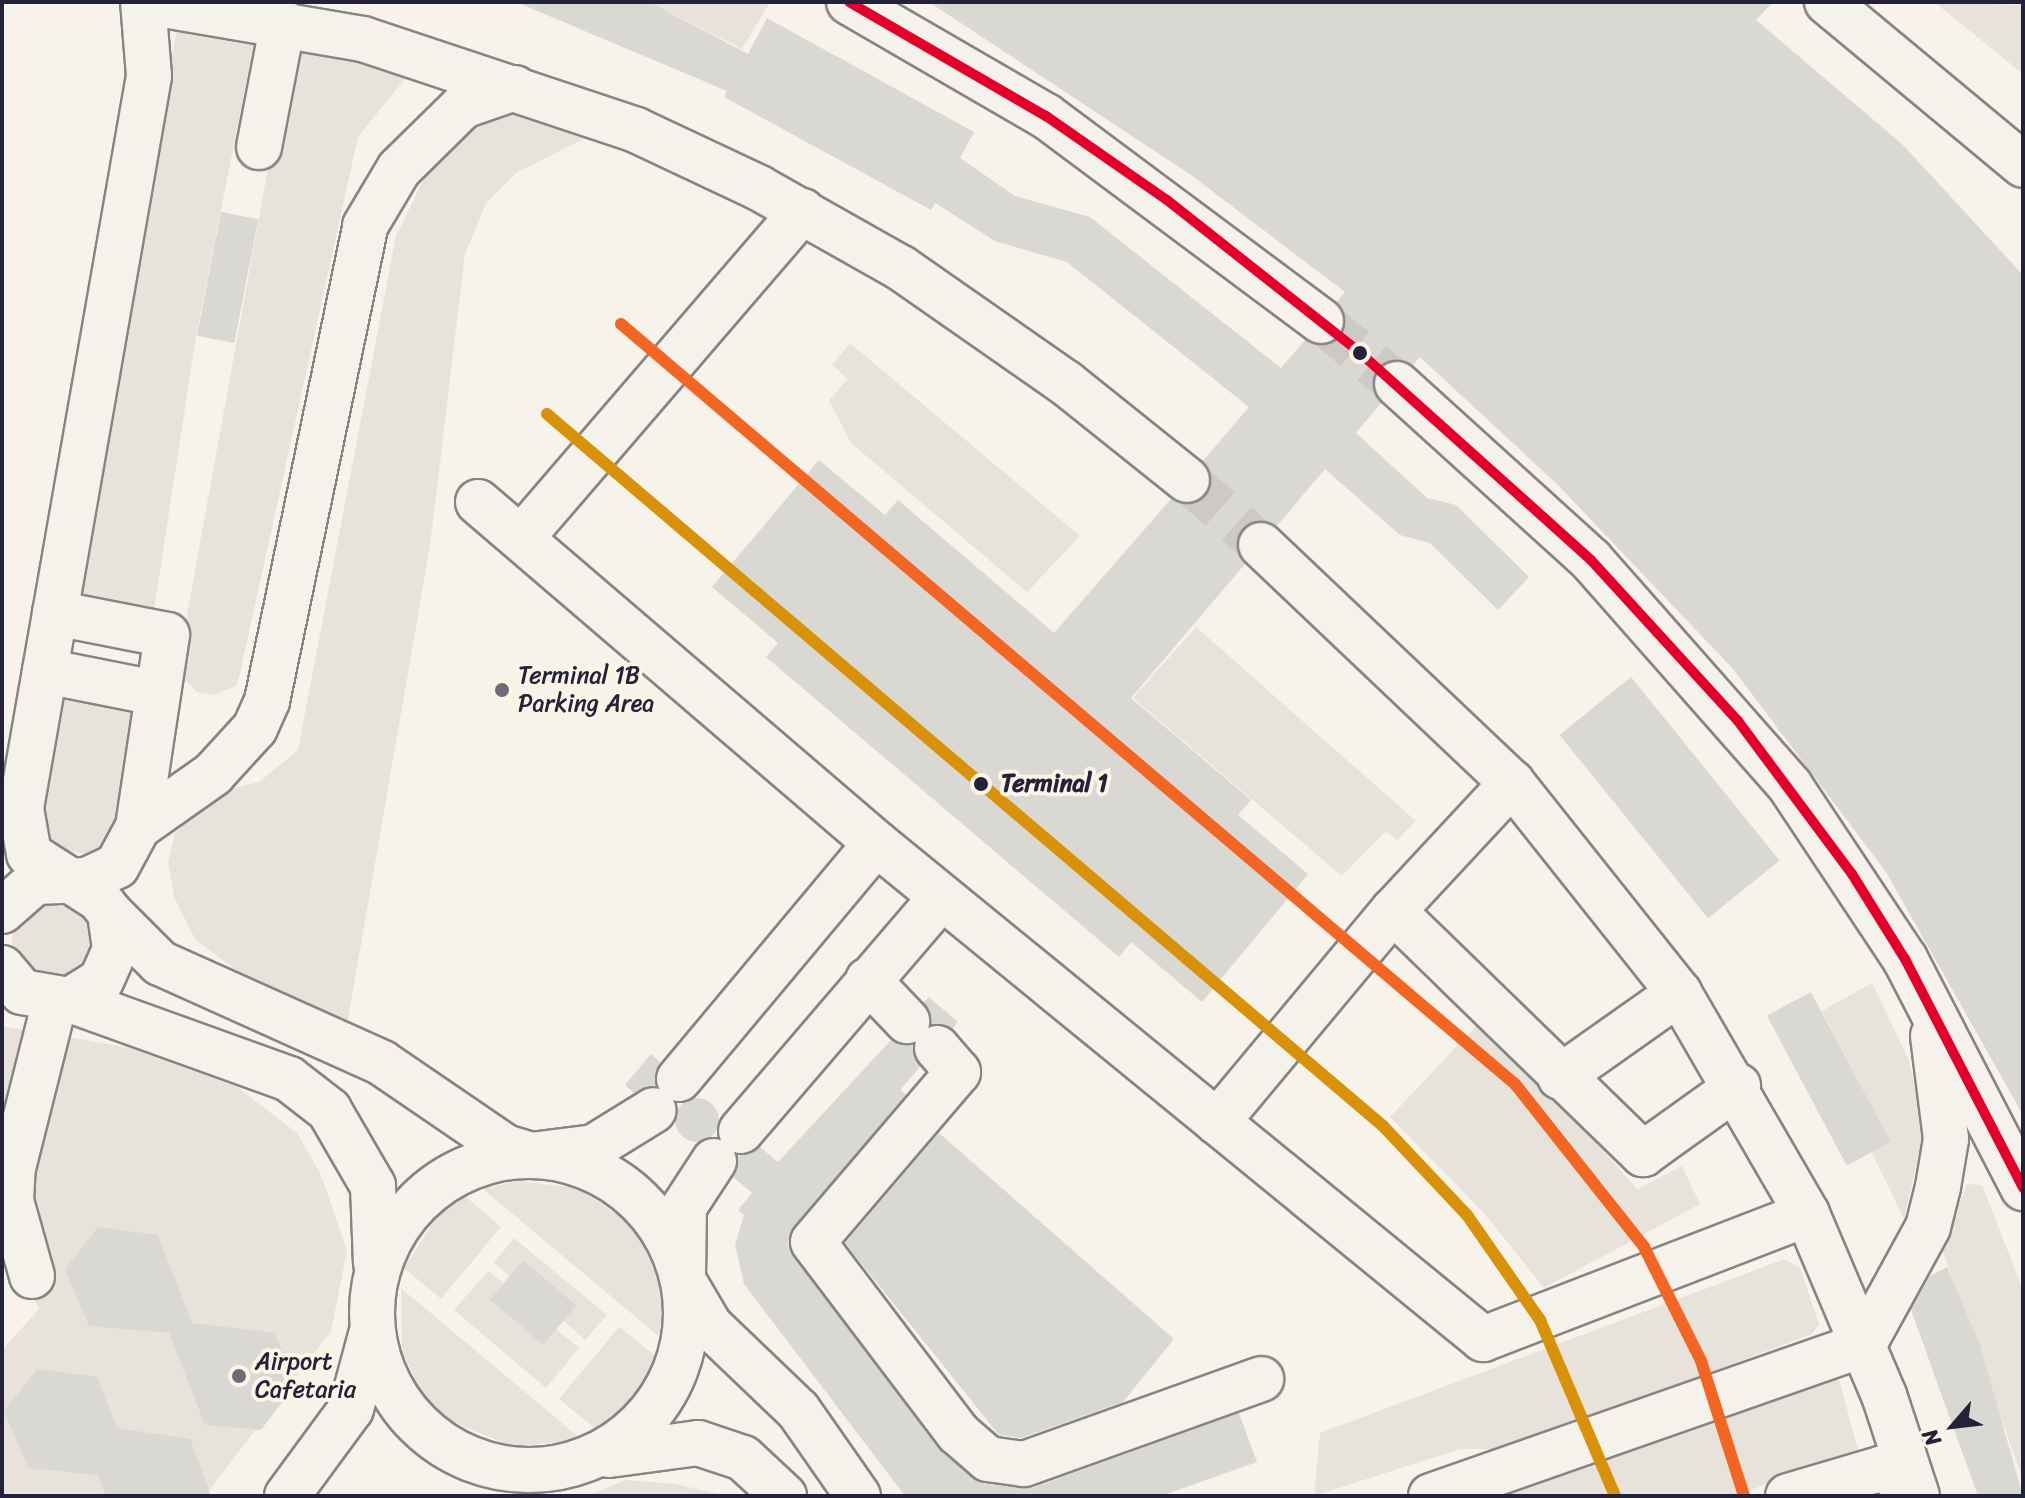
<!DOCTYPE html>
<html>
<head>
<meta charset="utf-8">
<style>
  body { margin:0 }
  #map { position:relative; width:2025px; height:1498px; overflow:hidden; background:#f7f3ea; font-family:Sriracha,sans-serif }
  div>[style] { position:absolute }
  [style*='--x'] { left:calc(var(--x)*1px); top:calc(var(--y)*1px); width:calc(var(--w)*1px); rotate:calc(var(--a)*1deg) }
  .green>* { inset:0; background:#e8e3da }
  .round { border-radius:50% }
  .building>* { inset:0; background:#dad8d2; transform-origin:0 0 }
  .minor-tunnel>* { height:44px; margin-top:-22px; transform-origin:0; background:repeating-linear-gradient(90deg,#ccc9c7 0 44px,transparent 0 66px) }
  .roads { filter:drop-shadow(2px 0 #868485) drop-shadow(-2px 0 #868485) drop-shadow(0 2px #868485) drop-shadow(0 -2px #868485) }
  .minor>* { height:44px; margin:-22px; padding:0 22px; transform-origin:22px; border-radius:22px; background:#f5f2ec }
  .minor>.ring { margin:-22px; padding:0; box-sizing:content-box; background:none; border:44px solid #f5f2ec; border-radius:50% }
  .tram>* { height:2px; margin:-1px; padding:0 1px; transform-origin:1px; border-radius:1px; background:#b0aead }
  .bus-1>* { height:10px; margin:-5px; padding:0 5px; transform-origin:5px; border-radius:5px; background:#e4002b }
  .rail-1>* { height:12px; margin:-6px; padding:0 6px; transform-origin:6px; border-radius:6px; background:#f26522 }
  .rail-2>* { height:12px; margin:-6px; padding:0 6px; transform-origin:6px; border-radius:6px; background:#d79209 }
  .dots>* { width:22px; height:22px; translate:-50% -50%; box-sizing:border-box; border:4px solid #fcf5e5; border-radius:50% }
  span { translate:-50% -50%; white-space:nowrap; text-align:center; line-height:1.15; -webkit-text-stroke:8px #fcf5e5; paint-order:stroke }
  .poi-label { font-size:24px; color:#22223b }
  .left { translate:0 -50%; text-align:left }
  .stop-label { font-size:24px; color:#22223b; font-weight:700 }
  .frame { position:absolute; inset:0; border:4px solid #22223b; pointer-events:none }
  .north { position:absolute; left:1913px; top:1386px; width:80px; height:80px; -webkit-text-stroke:6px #fcf5e5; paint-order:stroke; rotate:242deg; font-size:22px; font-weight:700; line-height:32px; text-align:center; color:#22223b }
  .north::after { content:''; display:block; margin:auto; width:28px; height:36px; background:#22223b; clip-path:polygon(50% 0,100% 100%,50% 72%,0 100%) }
</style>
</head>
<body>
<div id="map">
  <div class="green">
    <i style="clip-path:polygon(650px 2px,770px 2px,742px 49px)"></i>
    <i style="clip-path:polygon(1934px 2px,2023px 5px,2023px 74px)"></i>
    <i style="clip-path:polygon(179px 18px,257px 28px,196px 336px,154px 610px,75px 598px)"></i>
    <i style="clip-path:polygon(302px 44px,413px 69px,358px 137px,240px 673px,236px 686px,214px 695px,197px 692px,179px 674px,182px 642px,267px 174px)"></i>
    <i style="clip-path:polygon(506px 103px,593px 134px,516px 173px,486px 203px,465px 254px,430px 546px,346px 1031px,265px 992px,195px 939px,174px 897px,168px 862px,175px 833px,221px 790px,259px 782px,298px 750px,396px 236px,430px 166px,471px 123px)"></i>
    <i style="clip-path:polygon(850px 343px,1080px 536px,1027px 592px,851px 443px,829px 400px,848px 379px,832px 365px)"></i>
    <i style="clip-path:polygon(1196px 627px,1416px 821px,1397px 840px,1386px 831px,1342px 876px,1133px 698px)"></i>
    <i style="clip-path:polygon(60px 691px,135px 706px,116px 832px,91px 855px,54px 848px,40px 820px)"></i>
    <i class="round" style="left:12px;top:900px;width:80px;height:80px"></i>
    <i style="clip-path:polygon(1872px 983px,1909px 1060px,1924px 1130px,1904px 1219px,1871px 1151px,1890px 1142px,1822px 1011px)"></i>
    <i style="clip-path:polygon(1477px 1025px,1559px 1100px,1637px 1189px,1682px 1166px,1700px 1204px,1544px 1288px,1485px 1214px,1390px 1117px)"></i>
    <i style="clip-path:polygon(2px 1026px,126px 1047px,237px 1087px,297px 1133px,321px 1175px,347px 1251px,331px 1331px,205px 1496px,2px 1496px,2px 1350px,39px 1309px,2px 1225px)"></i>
    <i style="clip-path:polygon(517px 1181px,579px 1188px,633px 1226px,663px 1288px,663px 1340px,483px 1189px)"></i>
    <i style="clip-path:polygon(1967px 1184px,1982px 1185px,2023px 1290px,2023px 1480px,1942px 1249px)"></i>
    <i style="clip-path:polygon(466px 1197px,501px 1227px,441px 1299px,404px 1268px,439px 1214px)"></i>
    <i style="clip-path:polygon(514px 1238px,607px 1315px,585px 1340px,563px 1320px,576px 1304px,523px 1260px,510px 1276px,494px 1263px)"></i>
    <i style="clip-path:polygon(1785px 1259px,1800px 1268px,1819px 1324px,1812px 1334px,1508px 1449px,1460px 1449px,1314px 1496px,1320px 1433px)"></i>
    <i style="clip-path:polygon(488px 1271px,503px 1283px,490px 1300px,543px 1344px,556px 1329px,579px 1348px,546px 1388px,454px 1310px)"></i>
    <i style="clip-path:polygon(401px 1288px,581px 1439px,513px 1447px,449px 1420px,420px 1390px,402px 1350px)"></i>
    <i style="clip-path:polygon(619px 1327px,657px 1357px,638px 1398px,597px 1430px,559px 1399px)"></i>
    <i style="clip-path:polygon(1838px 1376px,1858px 1450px,1734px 1496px,1479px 1496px)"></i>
    <i style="clip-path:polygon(625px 1480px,675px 1484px,729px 1496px,588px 1496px)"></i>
  </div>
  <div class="building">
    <i style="clip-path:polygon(516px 2px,650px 2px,748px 54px,767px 18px,974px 132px,960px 158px,1015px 196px,1090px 217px,1281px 368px,1305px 340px,1319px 346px,1340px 336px,1346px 323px,1337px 302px,1345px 292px,1191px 175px,929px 2px,1773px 2px,1756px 20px,1902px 144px,2023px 275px,2023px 1115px,1886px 872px,1733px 669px,1558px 485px,1420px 357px,1413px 365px,1390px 360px,1378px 368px,1373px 391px,1381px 403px,1356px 433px,1427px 498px,1456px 505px,1529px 577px,1498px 610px,1430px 543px,1400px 535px,1325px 469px,1277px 526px,1255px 521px,1243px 527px,1237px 551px,1245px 564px,1131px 698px,1251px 800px,1238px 815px,1308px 874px,1202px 1002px,1131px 942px,1119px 957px,766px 657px,778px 643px,712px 587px,819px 460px,885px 515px,898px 500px,1054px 633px,1171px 499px,1184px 505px,1206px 496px,1212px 483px,1203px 461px,1249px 407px,1067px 262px,995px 241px,935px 203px,931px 210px,724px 97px,727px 91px)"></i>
    <i style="left:221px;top:212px;width:38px;height:126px;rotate:11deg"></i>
    <i style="left:1631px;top:677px;width:236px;height:92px;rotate:51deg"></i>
    <i style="left:1811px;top:992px;width:170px;height:50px;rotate:62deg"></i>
    <i style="clip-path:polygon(929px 997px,958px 1022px,952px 1029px,931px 1024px,924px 1002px)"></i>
    <i style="clip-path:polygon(891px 1040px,913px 1045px,920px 1067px,900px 1090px,906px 1095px,794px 1226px,788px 1246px,938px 1448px,984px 1484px,1032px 1488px,1239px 1413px,1257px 1462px,1161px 1496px,905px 1496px,744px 1284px,735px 1245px,744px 1215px,738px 1210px,752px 1193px,733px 1177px,738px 1156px,760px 1147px,778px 1162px)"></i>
    <i style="clip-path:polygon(651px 1054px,660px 1062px,655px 1085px,634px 1093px,625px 1085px)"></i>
    <i class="round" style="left:675px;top:1098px;width:44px;height:44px"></i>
    <i style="clip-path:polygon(939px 1133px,1174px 1339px,1123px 1402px,1021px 1438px,999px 1435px,845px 1243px)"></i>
    <i style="clip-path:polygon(98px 1227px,158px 1235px,192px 1323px,275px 1333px,295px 1385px,261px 1430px,205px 1425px,169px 1333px,89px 1326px,65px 1269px)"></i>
    <i style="left:523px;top:1260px;width:70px;height:52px;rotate:40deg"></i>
    <i style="clip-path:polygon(1947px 1267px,1980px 1345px,2023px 1496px,1978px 1496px,1911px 1310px,1930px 1276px)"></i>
    <i style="clip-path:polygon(37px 1369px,97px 1377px,117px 1428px,190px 1439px,211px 1496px,106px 1496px,98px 1475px,28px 1468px,4px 1411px)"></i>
  </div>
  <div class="minor-tunnel">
    <i style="--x:1321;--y:321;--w:99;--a:39.7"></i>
    <i style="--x:1187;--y:480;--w:98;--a:41.3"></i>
  </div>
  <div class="roads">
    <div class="minor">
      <i style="--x:146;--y:2;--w:220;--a:9.7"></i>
      <i style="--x:363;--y:39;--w:288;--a:18.4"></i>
      <i style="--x:636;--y:130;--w:136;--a:25.2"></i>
      <i style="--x:759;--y:188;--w:163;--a:29.4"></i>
      <i style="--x:901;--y:268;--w:201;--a:34.9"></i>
      <i style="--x:1066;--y:383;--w:155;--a:38.7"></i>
      <i style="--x:849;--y:2;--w:228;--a:30.1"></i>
      <i style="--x:1046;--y:116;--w:343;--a:36.7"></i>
      <i style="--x:1827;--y:2;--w:255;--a:39.7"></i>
      <i style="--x:259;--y:147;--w:127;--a:-79.1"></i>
      <i style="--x:1397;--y:384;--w:262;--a:42.2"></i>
      <i style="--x:1591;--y:560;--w:301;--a:48.6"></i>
      <i style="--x:1790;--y:786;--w:208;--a:56.4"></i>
      <i style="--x:1905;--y:959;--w:258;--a:62.7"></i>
      <i style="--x:478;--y:502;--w:524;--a:40.59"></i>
      <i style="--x:876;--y:843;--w:784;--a:39.25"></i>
      <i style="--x:1483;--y:1339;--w:347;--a:-21.1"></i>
      <i style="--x:522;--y:537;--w:430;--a:-49.3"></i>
      <i style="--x:1261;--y:545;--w:346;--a:43.5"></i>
      <i style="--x:1512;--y:783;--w:268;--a:51.5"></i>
      <i style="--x:1679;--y:993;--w:255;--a:59.9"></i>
      <i style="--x:1807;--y:1214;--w:197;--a:67"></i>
      <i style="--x:1884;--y:1395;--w:106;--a:71.9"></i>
      <i style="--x:55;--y:613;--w:114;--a:11.1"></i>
      <i style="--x:167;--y:635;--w:194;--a:98.6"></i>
      <i style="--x:45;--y:671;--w:113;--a:11.2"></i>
      <i style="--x:2;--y:911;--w:44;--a:-41.3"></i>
      <i style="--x:35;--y:882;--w:52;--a:-2.2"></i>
      <i style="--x:87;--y:880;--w:33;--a:-25"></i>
      <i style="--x:117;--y:866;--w:44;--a:-61.7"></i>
      <i style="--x:138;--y:827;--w:92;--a:-35.2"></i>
      <i style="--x:213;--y:774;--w:62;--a:-47.6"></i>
      <i style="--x:255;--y:728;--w:30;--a:-66"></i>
      <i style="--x:267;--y:701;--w:485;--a:-78.3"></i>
      <i style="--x:365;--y:226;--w:66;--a:-59.2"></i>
      <i style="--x:399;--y:169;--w:90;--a:-44.5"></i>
      <i style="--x:463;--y:106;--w:55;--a:-19.1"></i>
      <i style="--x:1393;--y:911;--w:349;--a:44.2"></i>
      <i style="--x:1643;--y:1154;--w:117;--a:-35.6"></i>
      <i style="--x:110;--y:913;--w:71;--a:45"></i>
      <i style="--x:160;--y:963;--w:243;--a:24.2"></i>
      <i style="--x:382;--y:1063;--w:149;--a:34.3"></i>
      <i style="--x:505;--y:1147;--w:27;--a:17"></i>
      <i style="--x:531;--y:1155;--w:64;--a:-7.2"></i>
      <i style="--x:594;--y:1147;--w:70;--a:-31.7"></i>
      <i style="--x:2;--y:968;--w:31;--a:50"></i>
      <i style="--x:22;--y:992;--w:49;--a:9.5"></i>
      <i style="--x:70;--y:1000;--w:36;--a:-32"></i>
      <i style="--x:101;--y:981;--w:35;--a:-66"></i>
      <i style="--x:115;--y:949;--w:36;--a:-98"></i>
      <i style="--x:110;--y:913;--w:18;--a:-128"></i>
      <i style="--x:99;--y:899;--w:83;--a:-147.3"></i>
      <i style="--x:29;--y:854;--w:47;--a:-99.9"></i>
      <i style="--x:21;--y:808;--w:743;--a:-80.08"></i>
      <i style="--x:149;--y:76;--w:74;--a:-94.6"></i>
      <i style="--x:868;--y:980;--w:57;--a:46.4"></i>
      <i style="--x:70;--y:1000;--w:233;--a:19.8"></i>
      <i style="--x:289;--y:1079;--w:51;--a:37.8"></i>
      <i style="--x:329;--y:1110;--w:88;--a:59.9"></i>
      <i style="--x:373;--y:1186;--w:77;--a:87.8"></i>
      <i style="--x:937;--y:1048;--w:32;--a:49"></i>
      <i style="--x:958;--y:1072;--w:223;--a:130.5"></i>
      <i style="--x:813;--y:1242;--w:240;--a:52.8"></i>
      <i style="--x:958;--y:1433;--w:40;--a:41"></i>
      <i style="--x:988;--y:1459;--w:36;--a:8"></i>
      <i style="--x:1024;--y:1464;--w:252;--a:-19.7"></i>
      <i style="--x:1560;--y:1077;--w:146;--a:-35.2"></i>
      <i style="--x:679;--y:1079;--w:307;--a:-50.1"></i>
      <i style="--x:1217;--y:1122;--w:275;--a:-50.2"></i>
      <i style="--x:1393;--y:911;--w:175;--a:-47.1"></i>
      <i style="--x:741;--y:1131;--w:307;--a:-49.4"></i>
      <i class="ring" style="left:372px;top:1156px;width:270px;height:270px"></i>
      <i style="--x:714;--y:1161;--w:55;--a:123.1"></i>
      <i style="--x:684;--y:1207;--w:73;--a:90.8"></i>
      <i style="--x:683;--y:1280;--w:53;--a:59.6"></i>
      <i style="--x:710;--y:1326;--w:122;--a:43.7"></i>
      <i style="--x:798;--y:1410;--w:105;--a:55.1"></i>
      <i style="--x:32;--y:1276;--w:78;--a:-105.6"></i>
      <i style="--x:11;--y:1201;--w:33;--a:-87"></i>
      <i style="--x:13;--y:1168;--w:172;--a:-75.9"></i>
      <i style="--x:609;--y:1455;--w:90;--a:-7.7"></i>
      <i style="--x:698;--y:1443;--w:47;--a:18.4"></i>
      <i style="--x:743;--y:1458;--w:56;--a:42.8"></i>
      <i style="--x:287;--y:1496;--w:108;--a:-53.7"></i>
      <i style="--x:351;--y:1409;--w:77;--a:-74.9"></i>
      <i style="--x:1431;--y:1496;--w:459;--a:-19.3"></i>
      <i style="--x:1864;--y:1344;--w:133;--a:-61.3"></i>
      <i style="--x:1928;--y:1227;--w:41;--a:-76"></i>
      <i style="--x:1938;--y:1187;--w:49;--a:-80.5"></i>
      <i style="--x:1946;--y:1139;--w:104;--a:-97.2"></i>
      <i style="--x:1788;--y:1496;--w:99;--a:-16.4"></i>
      <i style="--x:1883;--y:1468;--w:41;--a:37.1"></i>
    </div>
  </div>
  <div class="tram">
    <i style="--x:621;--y:324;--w:239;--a:40.4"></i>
    <i style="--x:547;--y:414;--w:238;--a:40.4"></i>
  </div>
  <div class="bus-1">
    <i style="--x:849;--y:2;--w:228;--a:30.1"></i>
    <i style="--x:1046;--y:116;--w:147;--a:34.8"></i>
    <i style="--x:1167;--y:200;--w:242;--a:38.3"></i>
    <i style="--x:1357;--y:350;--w:314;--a:41.9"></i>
    <i style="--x:1591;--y:560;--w:218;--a:47.6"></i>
    <i style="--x:1738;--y:721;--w:191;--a:53.3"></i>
    <i style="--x:1852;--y:874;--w:100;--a:58.1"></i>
    <i style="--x:1905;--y:959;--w:258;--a:62.7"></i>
  </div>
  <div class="rail-1">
    <i style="--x:621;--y:324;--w:1173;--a:40.37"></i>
    <i style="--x:1515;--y:1084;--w:208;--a:51.6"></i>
    <i style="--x:1644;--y:1247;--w:127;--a:63.4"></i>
    <i style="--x:1701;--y:1361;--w:142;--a:72.3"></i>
  </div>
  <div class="rail-2">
    <i style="--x:547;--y:414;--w:1098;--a:40.42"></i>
    <i style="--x:1383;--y:1126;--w:122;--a:46.7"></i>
    <i style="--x:1467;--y:1215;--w:128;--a:55.2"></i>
    <i style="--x:1540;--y:1320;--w:191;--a:66.9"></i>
  </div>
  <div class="dots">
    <i style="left:1360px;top:353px;background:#22223b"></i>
    <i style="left:502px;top:690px;background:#6d6b78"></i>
    <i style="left:981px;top:784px;background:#22223b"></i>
    <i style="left:239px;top:1376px;background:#6d6b78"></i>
  </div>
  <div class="poi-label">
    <span class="left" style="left:518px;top:690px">Terminal 1B<br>Parking Area</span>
    <span class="left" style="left:255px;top:1376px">Airport<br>Cafetaria</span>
  </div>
  <div class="stop-label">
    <span class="left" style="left:1001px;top:784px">Terminal 1</span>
  </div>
  <div class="frame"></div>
  <div class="north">N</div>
</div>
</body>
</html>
